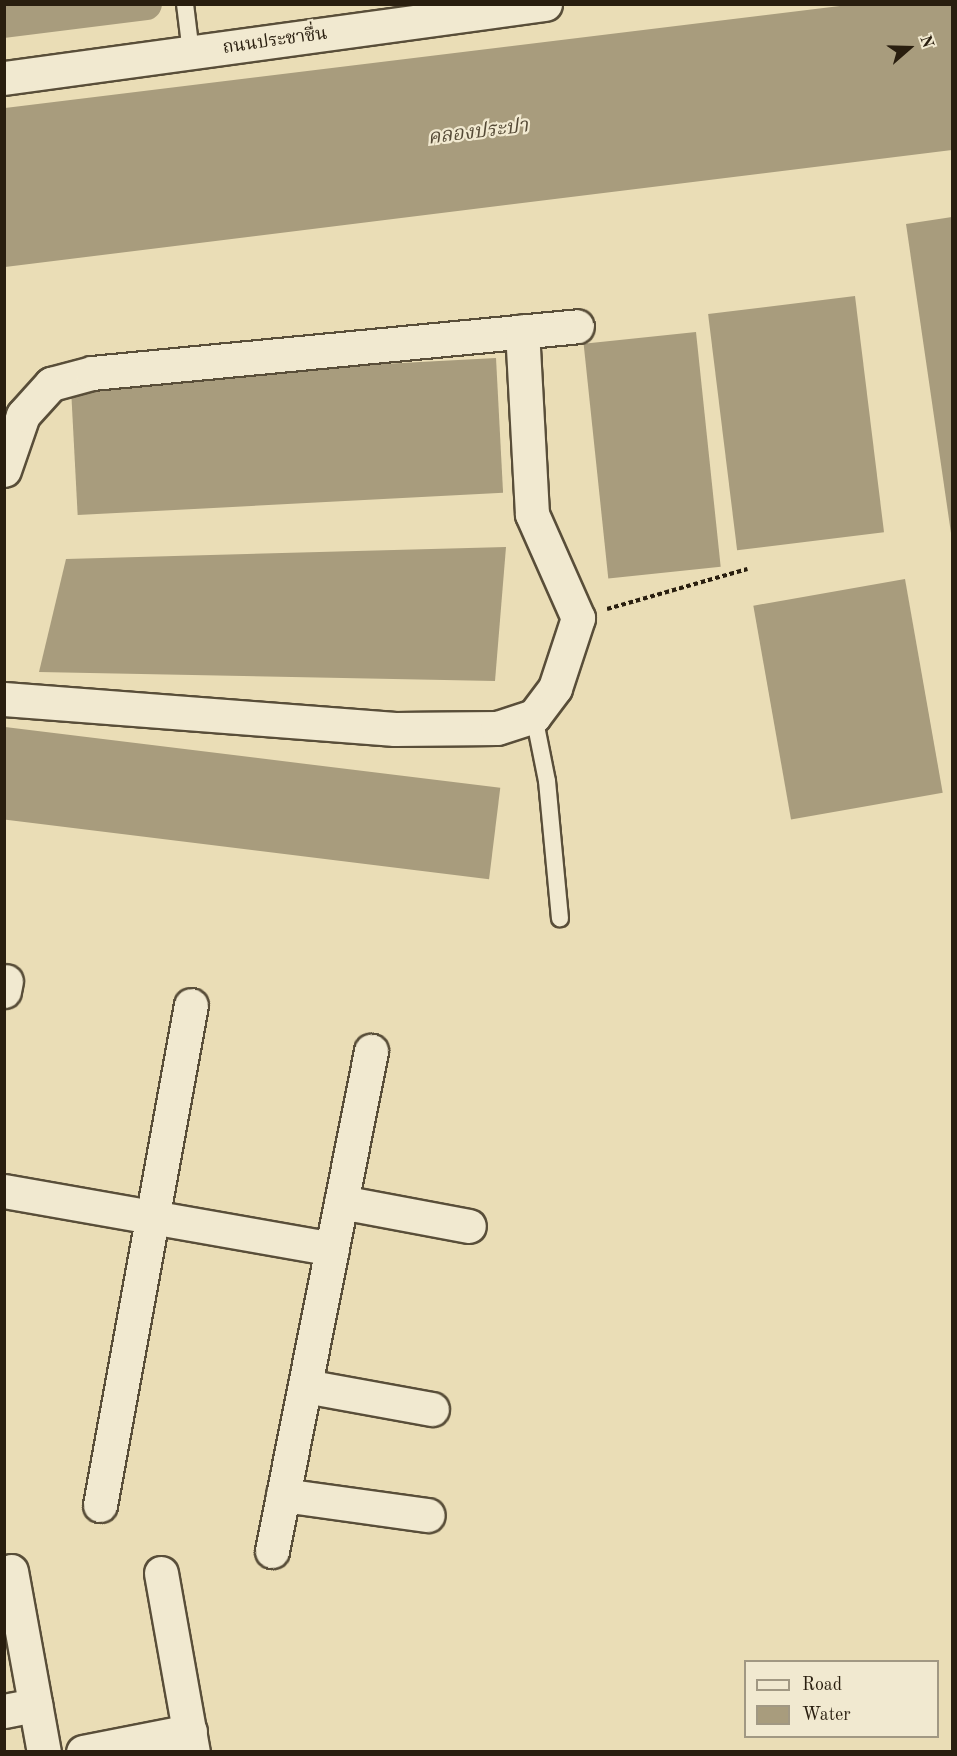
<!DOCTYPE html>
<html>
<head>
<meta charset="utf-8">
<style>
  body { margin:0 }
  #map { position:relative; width:957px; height:1756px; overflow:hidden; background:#eaddb6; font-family:"Old Standard TT","Noto Serif Thai",serif }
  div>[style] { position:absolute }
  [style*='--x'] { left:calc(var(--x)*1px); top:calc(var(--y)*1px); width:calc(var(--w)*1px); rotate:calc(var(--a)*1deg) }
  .water>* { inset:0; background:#a89c7d; transform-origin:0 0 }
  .canal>* { height:32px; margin:-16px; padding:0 16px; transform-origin:16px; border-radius:16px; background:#a89c7d }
  .path>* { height:4px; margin-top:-2px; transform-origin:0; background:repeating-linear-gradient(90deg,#291e0f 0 4.5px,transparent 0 7.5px) }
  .roads { filter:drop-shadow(2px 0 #594e39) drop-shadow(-2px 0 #594e39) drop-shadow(0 2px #594e39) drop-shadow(0 -2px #594e39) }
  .lane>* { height:16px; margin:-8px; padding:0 8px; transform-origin:8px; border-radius:8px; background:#f1e9d0 }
  .street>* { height:33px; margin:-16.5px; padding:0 16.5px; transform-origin:16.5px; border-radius:16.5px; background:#f1e9d0 }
  .secondary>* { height:33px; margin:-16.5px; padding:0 16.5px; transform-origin:16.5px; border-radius:16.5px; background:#f1e9d0 }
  span { translate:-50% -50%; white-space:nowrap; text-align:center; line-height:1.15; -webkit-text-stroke:4.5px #f1e9d0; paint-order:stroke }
  .street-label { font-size:18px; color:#291e0f }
  .water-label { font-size:20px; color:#554a36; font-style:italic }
  .frame { position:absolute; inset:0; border:6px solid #291e0f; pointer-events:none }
  .legend { position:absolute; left:744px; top:1660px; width:195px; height:78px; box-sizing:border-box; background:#f1e9d0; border:2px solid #a19883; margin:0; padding:8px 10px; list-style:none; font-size:18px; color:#291e0f }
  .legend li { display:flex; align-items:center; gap:12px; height:30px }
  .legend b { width:30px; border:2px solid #a19883 }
  .north { position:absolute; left:879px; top:18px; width:60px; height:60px; -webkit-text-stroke:4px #f1e9d0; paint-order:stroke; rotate:70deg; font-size:16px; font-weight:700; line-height:24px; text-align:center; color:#291e0f }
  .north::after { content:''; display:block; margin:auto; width:21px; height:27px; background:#291e0f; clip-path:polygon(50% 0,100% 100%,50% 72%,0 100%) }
</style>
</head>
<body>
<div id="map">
  <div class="water">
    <i style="clip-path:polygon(848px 5px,952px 5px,952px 150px,5px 267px,5px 108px)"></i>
    <i style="clip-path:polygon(952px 217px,952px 540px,906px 224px)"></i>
    <i style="left:855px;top:296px;width:238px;height:148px;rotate:83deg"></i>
    <i style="left:696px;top:332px;width:236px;height:113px;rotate:84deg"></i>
    <i style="left:496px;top:358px;width:135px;height:426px;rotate:87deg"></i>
    <i style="clip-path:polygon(506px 547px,495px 681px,39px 672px,66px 559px)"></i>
    <i style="left:905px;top:579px;width:217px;height:154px;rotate:80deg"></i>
    <i style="left:5px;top:727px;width:499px;height:92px;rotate:7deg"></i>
  </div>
  <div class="canal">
    <i style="--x:4;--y:22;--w:143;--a:-7.2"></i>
  </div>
  <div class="path">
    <i style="--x:607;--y:609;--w:146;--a:-15.9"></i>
  </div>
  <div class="roads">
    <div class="lane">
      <i style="--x:185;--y:4;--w:49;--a:83"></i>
      <i style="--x:534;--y:716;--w:66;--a:78.7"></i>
      <i style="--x:547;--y:781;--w:138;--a:84.6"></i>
    </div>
    <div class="street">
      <i style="--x:4;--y:470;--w:58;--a:-70.9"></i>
      <i style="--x:23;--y:415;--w:42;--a:-47.9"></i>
      <i style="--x:51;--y:384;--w:42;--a:-15"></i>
      <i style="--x:92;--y:373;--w:487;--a:-5.5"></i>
      <i style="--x:4;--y:699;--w:392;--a:4.4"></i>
      <i style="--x:395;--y:729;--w:102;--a:-0.6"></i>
      <i style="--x:497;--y:728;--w:39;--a:-18"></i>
      <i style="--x:534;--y:716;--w:35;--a:-53"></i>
      <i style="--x:555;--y:688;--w:74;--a:-71.8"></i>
      <i style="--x:578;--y:618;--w:114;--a:-113.9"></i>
      <i style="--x:532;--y:514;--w:183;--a:-93.1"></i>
      <i style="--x:4;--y:991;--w:10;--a:-79"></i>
      <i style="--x:4;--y:1191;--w:333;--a:10"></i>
      <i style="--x:341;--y:1202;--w:130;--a:10.6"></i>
      <i style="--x:305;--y:1386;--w:129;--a:10.3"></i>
      <i style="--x:283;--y:1495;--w:146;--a:7.9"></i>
      <i style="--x:100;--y:1505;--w:508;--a:-79.69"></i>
      <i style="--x:272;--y:1551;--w:510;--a:-78.8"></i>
      <i style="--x:11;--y:1571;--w:184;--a:79.7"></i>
      <i style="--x:161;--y:1573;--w:182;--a:79.9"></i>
      <i style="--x:4;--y:1711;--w:32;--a:-11"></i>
      <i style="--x:83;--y:1752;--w:109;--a:-11.1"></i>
    </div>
    <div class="secondary">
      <i style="--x:4;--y:78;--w:546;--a:-7.79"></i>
    </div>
  </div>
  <div class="street-label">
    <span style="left:275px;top:41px;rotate:-8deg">ถนนประชาชื่น</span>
  </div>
  <div class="water-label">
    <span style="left:478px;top:133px;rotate:-7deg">คลองประปา</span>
  </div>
  <div class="frame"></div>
  <ul class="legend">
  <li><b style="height:8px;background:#f1e9d0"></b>Road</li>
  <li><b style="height:16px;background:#a89c7d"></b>Water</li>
  </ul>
  <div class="north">N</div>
</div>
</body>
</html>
